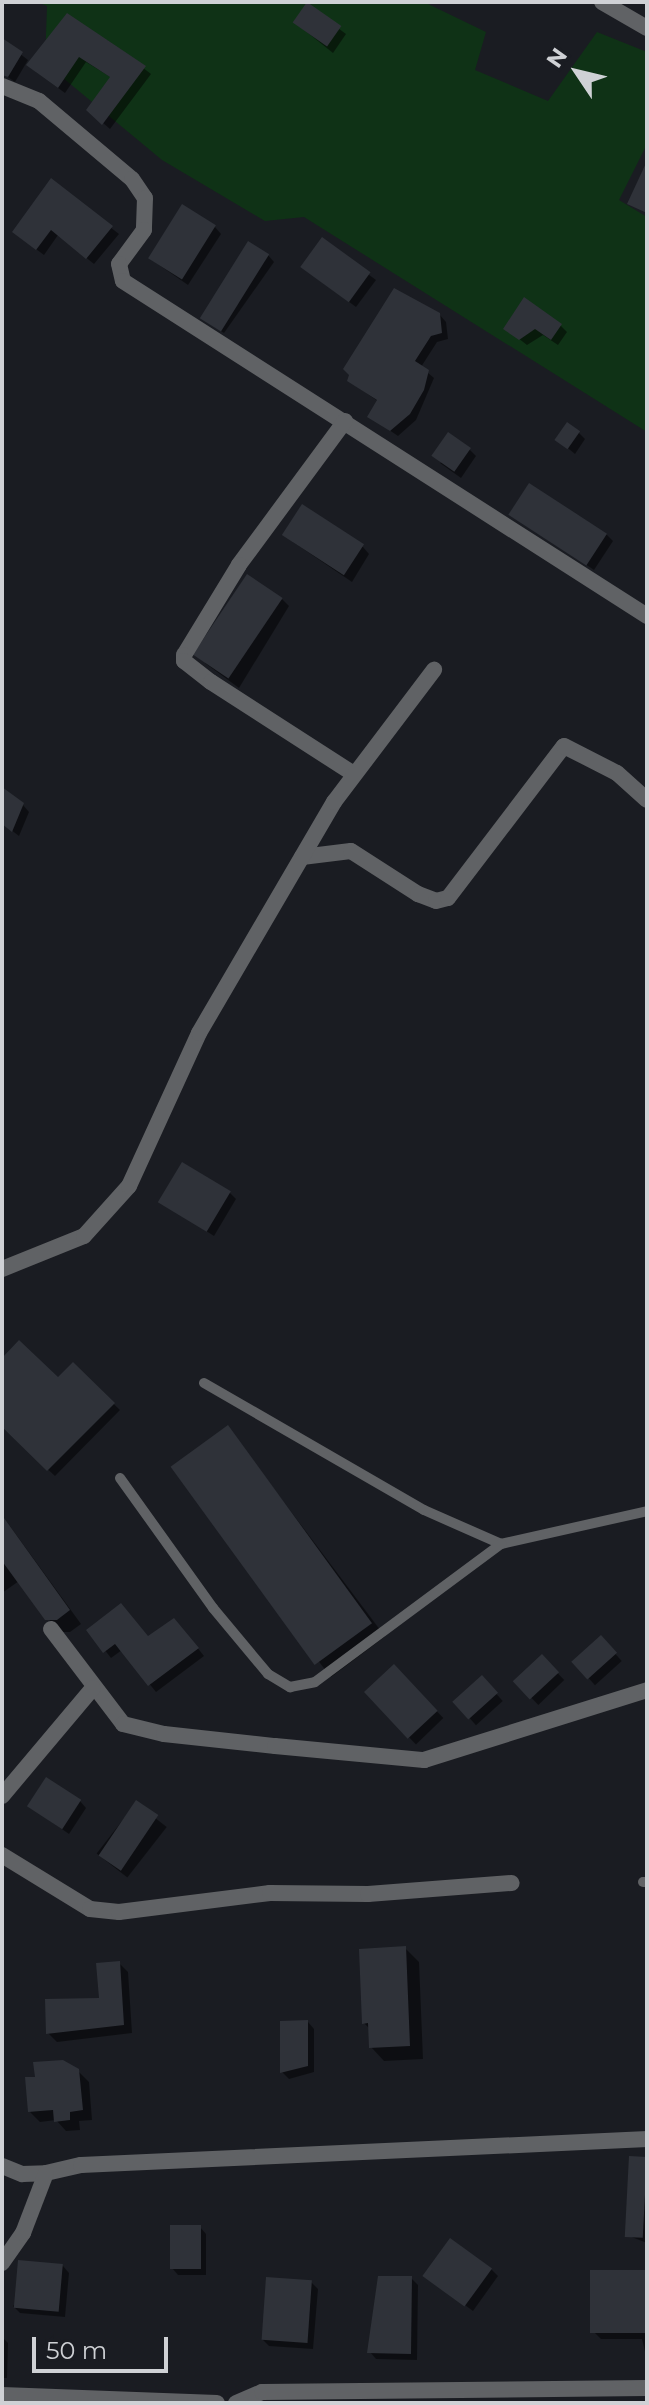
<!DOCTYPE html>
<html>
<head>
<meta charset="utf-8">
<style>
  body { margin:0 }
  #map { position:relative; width:649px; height:2405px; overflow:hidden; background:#1a1c22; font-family:Montserrat,sans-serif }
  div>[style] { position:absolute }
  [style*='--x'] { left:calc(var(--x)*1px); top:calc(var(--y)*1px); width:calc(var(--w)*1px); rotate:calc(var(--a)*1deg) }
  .green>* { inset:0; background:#0f3216 }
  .shadow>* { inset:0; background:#0007; transform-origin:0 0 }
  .building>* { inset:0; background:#2f3239; transform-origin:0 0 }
  .service>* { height:10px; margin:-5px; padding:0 5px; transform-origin:5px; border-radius:5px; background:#606265 }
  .minor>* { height:16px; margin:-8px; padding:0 8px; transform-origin:8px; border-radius:8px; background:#606265 }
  span { translate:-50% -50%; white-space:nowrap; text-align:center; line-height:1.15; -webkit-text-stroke:6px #1a1c22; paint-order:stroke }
  .frame { position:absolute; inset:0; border:4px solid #cfd1d5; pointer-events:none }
  .north { position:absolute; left:537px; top:32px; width:80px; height:80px; -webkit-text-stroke:6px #1a1c22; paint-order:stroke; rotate:305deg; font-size:22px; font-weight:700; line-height:32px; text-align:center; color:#cfd1d5 }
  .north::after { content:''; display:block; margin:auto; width:28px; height:36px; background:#cfd1d5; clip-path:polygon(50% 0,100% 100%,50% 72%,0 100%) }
  .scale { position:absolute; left:32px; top:2337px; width:136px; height:36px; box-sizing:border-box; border:4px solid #cfd1d5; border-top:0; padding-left:10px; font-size:24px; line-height:28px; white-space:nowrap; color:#cfd1d5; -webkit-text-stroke:6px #1a1c22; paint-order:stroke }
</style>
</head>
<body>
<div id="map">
  <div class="green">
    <i style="clip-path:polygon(37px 2px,424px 2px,486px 32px,475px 70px,548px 101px,597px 32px,647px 52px,647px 144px,619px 200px,647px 217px,647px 432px,304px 217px,265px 221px,162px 160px,45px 63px,47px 6px)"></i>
  </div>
  <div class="shadow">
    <i style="clip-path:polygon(307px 5px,346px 34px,333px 53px,303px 29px)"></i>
    <i style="clip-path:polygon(2px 40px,28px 60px,15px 82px,2px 73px)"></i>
    <i style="clip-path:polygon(107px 40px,151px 74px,110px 129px,95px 116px,112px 78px,86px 62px,65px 93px,36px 72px)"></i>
    <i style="clip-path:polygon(51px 181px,119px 234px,94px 264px,58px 235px,44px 255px,21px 238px)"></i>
    <i style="clip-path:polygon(215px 227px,221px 234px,188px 285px,149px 258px)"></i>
    <i style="clip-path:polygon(322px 240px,376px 280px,356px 307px,314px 276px,315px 250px)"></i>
    <i style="clip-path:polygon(268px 255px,274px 262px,224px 333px,207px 322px)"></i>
    <i style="clip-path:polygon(439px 314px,446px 322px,448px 339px,437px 342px,421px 367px,434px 378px,416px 420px,398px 436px,370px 417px,379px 402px,349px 381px)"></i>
    <i style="clip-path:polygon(561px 326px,567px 332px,558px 345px,543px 335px,527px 345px,505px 328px)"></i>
    <i style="clip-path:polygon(578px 432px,585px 439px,575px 454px,558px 440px)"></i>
    <i style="clip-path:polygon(469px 449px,476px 456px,461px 478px,440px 463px)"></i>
    <i style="clip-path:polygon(511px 514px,606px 534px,613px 541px,594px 570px)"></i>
    <i style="clip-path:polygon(293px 542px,363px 547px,369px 554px,352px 582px)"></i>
    <i style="clip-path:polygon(282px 599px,289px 606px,239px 688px,205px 663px)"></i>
    <i style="clip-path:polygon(23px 805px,29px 812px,19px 836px,2px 823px)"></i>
    <i style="clip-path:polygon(230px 1193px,236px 1199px,214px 1236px,161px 1202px)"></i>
    <i style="clip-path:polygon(2px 1360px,58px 1380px,73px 1365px,120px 1410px,55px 1476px,2px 1427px)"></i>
    <i style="left:228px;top:1428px;width:261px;height:68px;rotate:53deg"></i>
    <i style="clip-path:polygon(2px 1515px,81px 1624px,70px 1632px,59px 1632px,19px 1581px,2px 1593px)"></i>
    <i style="clip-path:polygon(181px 1627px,204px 1656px,156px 1692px,122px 1650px,111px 1658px,89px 1630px,148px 1638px)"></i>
    <i style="left:601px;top:1638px;width:31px;height:36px;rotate:48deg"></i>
    <i style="left:542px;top:1657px;width:32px;height:36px;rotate:46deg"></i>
    <i style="left:394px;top:1667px;width:71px;height:38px;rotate:46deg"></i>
    <i style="left:482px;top:1678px;width:31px;height:36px;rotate:48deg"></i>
    <i style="clip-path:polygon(80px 1801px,86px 1808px,69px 1834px,29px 1806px)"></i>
    <i style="left:136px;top:1803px;width:39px;height:64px;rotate:38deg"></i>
    <i style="clip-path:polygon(405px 1948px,419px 1962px,423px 2059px,384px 2061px,371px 2047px,370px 2029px,364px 2023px)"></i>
    <i style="clip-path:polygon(119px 1963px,128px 1972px,132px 2033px,57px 2042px,48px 2033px,101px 1999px)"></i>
    <i style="clip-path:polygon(308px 2022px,314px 2029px,314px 2072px,289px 2079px,282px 2072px,282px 2023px)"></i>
    <i style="clip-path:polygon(78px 2071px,89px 2082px,92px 2120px,79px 2121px,80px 2130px,66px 2131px,56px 2120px,40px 2122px,30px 2112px)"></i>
    <i style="clip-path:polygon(631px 2158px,647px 2159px,647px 2243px,629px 2236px)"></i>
    <i style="clip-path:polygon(200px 2227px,206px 2234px,206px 2275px,178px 2275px,172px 2268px)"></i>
    <i style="clip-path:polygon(63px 2266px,69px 2273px,65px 2317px,20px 2313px,13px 2306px)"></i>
    <i style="clip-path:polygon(491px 2269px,498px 2276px,473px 2311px,426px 2276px)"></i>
    <i style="clip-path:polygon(647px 2271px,647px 2360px,642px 2339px,601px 2339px,594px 2332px)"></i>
    <i style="clip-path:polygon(411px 2278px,418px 2285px,417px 2360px,376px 2359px,370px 2352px)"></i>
    <i style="clip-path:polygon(311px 2282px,318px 2289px,313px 2349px,269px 2346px,262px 2339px)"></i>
    <i style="clip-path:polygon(2px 2337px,8px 2343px,7px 2378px,2px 2378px)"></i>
  </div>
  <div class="building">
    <i style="left:307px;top:2px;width:42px;height:25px;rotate:35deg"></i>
    <i style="clip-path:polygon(67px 13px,146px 66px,102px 125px,86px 110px,110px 77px,79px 57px,58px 88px,26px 65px)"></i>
    <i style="clip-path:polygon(2px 38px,23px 52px,8px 77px,2px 75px)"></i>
    <i style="clip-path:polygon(647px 161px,647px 213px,627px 204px)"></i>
    <i style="clip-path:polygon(51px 178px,113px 226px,86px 259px,51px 230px,36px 250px,12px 232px)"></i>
    <i style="left:182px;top:204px;width:40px;height:64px;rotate:32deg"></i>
    <i style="left:322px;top:237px;width:60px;height:37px;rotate:36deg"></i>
    <i style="left:248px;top:241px;width:25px;height:91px;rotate:32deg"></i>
    <i style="clip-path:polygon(394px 288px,440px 313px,442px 333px,431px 336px,415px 361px,429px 370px,424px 390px,410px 414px,390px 431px,367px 417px,377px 400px,347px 381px,349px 375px,343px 369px)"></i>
    <i style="clip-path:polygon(524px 297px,562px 324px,551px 340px,535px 329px,519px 340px,503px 329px)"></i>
    <i style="left:567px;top:422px;width:16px;height:22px;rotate:35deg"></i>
    <i style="left:448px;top:432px;width:28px;height:29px;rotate:35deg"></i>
    <i style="left:529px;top:483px;width:93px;height:38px;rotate:33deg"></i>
    <i style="left:302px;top:504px;width:74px;height:37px;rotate:33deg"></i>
    <i style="left:247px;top:574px;width:43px;height:97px;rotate:34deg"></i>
    <i style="clip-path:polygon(2px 787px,24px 803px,12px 832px,2px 824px)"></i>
    <i style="left:182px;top:1162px;width:57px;height:47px;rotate:31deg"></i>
    <i style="clip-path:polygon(19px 1340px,58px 1377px,73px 1362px,115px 1403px,47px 1471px,2px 1427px,2px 1358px)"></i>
    <i style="left:228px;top:1425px;width:245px;height:71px;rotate:54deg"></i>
    <i style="clip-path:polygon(2px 1515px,70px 1610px,57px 1620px,45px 1620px,2px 1561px)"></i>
    <i style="clip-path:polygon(121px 1603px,148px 1636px,174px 1618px,199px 1648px,148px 1686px,115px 1644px,103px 1653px,86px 1630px)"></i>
    <i style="left:601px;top:1635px;width:24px;height:40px;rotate:48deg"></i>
    <i style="left:542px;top:1654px;width:25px;height:40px;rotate:47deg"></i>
    <i style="left:394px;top:1664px;width:64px;height:41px;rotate:47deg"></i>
    <i style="left:482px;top:1675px;width:24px;height:40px;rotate:48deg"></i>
    <i style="left:46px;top:1777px;width:42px;height:35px;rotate:33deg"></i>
    <i style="left:136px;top:1800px;width:27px;height:67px;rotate:34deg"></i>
    <i style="clip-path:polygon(406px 1946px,410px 2046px,369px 2048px,368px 2023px,362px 2024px,359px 1949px)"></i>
    <i style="clip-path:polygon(120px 1961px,124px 2025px,46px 2034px,45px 1999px,99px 1998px,96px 1963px)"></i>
    <i style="clip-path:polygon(308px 2020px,308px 2066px,280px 2073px,280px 2021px)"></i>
    <i style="clip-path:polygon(63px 2060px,79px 2069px,83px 2110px,70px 2112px,70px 2120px,54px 2122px,53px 2110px,28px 2112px,25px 2077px,35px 2077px,33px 2062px)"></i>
    <i style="left:629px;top:2156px;width:18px;height:81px;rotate:3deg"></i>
    <i style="left:170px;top:2225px;width:31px;height:44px"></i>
    <i style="left:450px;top:2238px;width:52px;height:47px;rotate:36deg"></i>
    <i style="left:18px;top:2260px;width:45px;height:48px;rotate:5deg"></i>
    <i style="left:647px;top:2270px;width:63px;height:57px;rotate:90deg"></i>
    <i style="clip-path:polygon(378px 2276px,412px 2276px,411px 2354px,367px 2353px)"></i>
    <i style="left:266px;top:2277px;width:46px;height:63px;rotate:4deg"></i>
  </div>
  <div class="service">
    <i style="--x:204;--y:1383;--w:254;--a:30"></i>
    <i style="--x:424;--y:1510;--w:84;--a:23.8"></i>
    <i style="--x:501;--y:1544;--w:150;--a:-12.7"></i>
    <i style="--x:120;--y:1478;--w:160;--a:54.4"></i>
    <i style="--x:213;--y:1608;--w:86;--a:50.2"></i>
    <i style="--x:268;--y:1674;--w:26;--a:31"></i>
    <i style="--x:290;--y:1687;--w:25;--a:-11"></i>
    <i style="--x:315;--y:1682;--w:232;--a:-36.6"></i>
    <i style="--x:643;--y:1882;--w:4;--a:0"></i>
  </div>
  <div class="minor">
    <i style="--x:602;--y:2;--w:52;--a:30"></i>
    <i style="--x:2;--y:86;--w:40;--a:22"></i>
    <i style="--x:39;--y:101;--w:121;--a:40"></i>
    <i style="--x:132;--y:179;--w:23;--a:56"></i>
    <i style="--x:145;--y:198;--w:32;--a:92"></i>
    <i style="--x:144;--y:230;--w:42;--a:126.3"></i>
    <i style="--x:119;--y:264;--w:17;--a:77"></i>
    <i style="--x:123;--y:281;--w:622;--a:32.59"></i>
    <i style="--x:345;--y:421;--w:179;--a:126.4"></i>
    <i style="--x:239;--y:565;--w:105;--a:121.4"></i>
    <i style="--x:184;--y:655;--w:6;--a:90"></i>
    <i style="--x:184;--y:661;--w:34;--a:38"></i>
    <i style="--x:211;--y:682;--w:170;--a:32.8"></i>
    <i style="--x:302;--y:857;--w:49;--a:-7"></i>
    <i style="--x:351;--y:851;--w:80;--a:32.7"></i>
    <i style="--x:418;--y:894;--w:19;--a:21"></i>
    <i style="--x:436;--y:901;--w:12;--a:-14"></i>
    <i style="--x:448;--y:898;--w:191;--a:-52.7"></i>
    <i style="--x:564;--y:746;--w:59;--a:27"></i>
    <i style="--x:617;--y:773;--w:40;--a:42"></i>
    <i style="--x:2;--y:1269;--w:88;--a:-21.9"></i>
    <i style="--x:84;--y:1236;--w:67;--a:-48"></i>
    <i style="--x:129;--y:1186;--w:168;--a:-65.4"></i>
    <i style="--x:199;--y:1033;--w:268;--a:-59.7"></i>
    <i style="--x:334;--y:802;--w:166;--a:-52.9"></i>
    <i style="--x:51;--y:1629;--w:119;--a:52.8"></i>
    <i style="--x:123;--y:1724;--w:42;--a:13.7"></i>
    <i style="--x:164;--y:1734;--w:112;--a:6.2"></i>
    <i style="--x:275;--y:1746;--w:150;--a:5.4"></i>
    <i style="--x:424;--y:1760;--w:234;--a:-17.4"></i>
    <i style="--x:2;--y:1796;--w:141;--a:-49.9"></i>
    <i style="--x:2;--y:1855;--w:103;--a:31.5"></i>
    <i style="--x:90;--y:1909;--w:29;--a:6"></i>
    <i style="--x:119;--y:1912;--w:152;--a:-7.2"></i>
    <i style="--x:270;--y:1893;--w:98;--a:0.6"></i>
    <i style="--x:368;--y:1894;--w:144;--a:-4.4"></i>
    <i style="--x:2;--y:2166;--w:22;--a:22"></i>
    <i style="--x:22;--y:2174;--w:24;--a:-2"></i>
    <i style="--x:46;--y:2173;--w:36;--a:-13"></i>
    <i style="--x:81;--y:2165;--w:567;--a:-2.63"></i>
    <i style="--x:2;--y:2263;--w:37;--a:-55"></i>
    <i style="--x:23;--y:2233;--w:64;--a:-69"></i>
    <i style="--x:2;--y:2395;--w:215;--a:2.1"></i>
    <i style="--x:236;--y:2403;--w:28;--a:-23"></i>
    <i style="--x:262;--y:2392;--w:385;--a:-0.6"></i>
  </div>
  <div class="frame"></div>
  <div class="north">N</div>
  <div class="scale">50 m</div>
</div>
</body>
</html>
